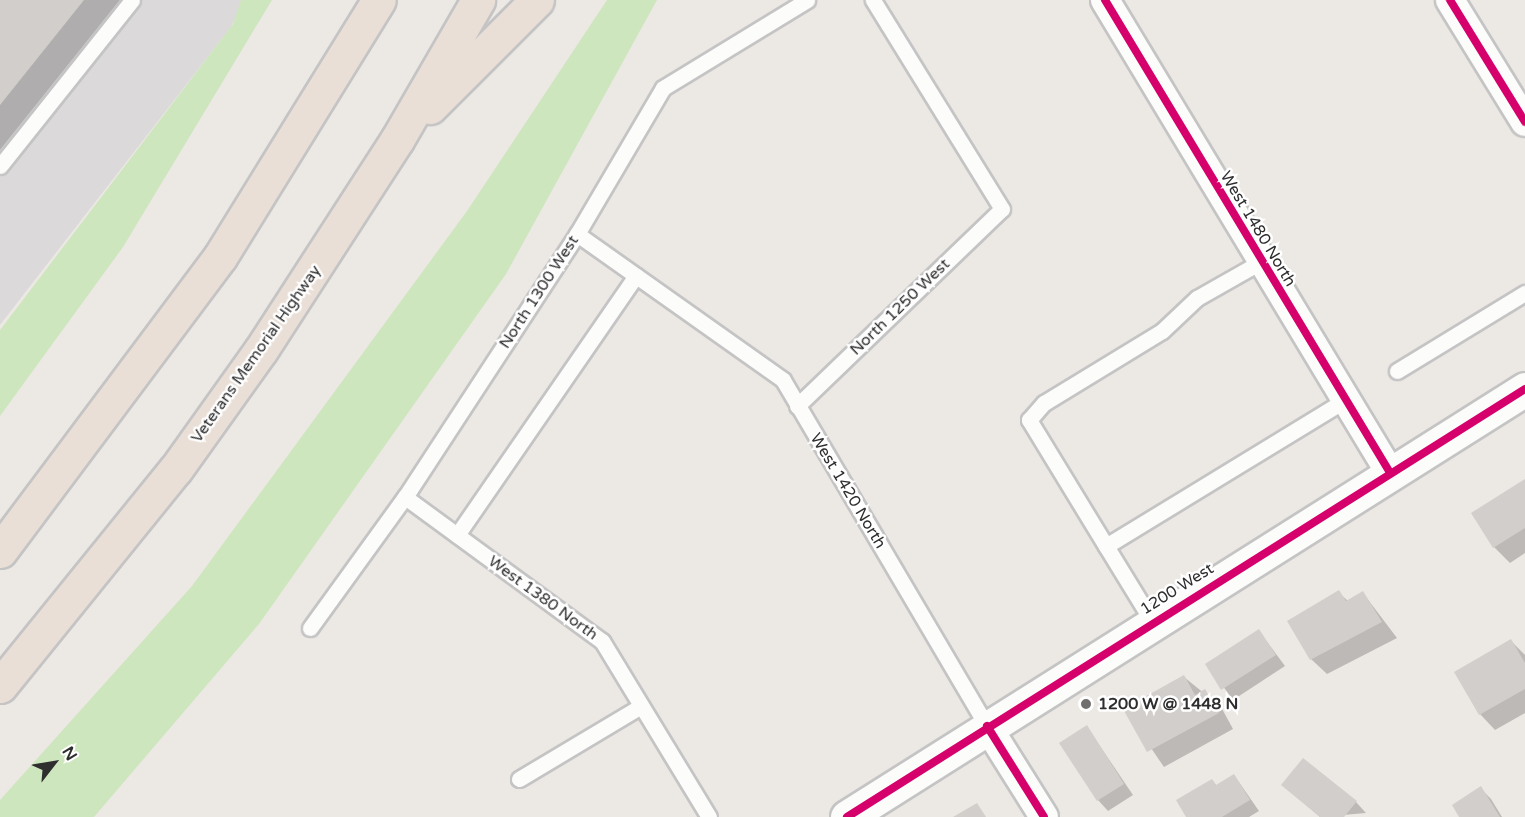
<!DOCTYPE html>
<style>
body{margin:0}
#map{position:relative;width:1525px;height:817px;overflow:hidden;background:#ece8e4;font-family:"Varela Round",sans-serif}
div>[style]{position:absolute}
.industrial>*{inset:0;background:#dcd9db}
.green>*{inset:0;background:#cee6be}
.shadow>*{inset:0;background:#0003}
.building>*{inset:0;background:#d1cecb}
.roads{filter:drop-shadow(2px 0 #c5c4c5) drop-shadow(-2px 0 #c5c4c5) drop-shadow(0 2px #c5c4c5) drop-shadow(0 -2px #c5c4c5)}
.lane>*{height:15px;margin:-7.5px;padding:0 7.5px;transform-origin:7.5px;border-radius:7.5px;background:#fcfcfb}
.street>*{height:28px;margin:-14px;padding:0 14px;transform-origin:14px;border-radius:14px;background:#fcfcfb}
.secondary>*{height:33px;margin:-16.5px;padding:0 16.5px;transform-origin:16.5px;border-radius:16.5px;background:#fcfcfb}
.highway>*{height:33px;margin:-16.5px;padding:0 16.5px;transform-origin:16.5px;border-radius:16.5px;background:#eadfd6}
.cycleway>*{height:8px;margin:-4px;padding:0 4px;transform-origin:4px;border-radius:4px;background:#d6006c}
.dots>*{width:16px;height:16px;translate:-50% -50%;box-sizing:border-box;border:3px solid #fff;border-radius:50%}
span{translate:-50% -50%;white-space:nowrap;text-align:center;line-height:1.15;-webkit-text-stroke:5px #fff;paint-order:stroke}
.street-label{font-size:16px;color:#2e2e2e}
.poi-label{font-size:16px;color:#2e2e2e;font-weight:700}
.left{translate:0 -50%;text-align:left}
.north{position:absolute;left:24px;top:733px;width:60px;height:60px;-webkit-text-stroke:4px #fff;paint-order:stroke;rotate:59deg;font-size:16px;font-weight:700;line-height:24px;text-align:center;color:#2e2e2e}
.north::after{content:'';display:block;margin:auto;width:21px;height:27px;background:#2e2e2e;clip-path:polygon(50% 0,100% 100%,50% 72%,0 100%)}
</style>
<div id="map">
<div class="industrial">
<i style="clip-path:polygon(0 0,244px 0,231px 27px,0 325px)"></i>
</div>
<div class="green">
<i style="clip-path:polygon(241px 0,272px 0,123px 247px,0 416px,0 330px,233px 24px)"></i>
<i style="clip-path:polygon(607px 0,657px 0,506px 274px,259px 624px,94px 817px,0 817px,0 800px,192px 586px,467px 211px)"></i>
</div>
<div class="shadow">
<i style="clip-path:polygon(0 0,120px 0,0 150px)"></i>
<i style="clip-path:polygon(1525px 480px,1525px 553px,1510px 563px,1494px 547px)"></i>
<i style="clip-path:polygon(1338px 592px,1348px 601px,1363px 593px,1397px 638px,1327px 674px,1311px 659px)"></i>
<i style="clip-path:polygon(1259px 631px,1285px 666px,1233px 700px,1207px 664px)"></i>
<i style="clip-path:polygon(1511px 641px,1525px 655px,1525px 713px,1495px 730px,1480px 714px)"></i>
<i style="clip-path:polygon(1184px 677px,1221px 707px,1233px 729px,1164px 767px,1125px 710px)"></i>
<i style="clip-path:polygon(1087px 727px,1133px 795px,1108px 811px,1098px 800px)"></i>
<i style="clip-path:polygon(1234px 775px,1259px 811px,1249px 817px,1187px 817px,1212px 780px,1217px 786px)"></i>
<i style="clip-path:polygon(1283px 785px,1356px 802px,1366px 813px,1320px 817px)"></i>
<i style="clip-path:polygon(1480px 788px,1491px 799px,1502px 817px,1461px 817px)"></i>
</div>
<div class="building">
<i style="clip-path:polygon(0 0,84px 0,0 105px)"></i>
<i style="clip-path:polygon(1525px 479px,1525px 528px,1493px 548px,1471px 513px)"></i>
<i style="clip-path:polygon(1339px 590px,1346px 601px,1363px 591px,1382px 622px,1310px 660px,1287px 621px)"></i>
<i style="clip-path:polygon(1259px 629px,1276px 655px,1221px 690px,1205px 664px)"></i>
<i style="clip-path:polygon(1511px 639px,1525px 663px,1525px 689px,1479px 715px,1454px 672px)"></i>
<i style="clip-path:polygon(1184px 675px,1195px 695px,1205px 689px,1219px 713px,1147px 752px,1123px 709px)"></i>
<i style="clip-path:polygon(1087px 725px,1124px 784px,1097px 801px,1059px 743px)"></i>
<i style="clip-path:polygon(1303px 758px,1357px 801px,1344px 817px,1320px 817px,1281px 785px)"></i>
<i style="clip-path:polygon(1234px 774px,1250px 800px,1222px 817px,1186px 817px,1176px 800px,1212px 779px,1216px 785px)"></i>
<i style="clip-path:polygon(1481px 786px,1500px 817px,1459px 817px,1452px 805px)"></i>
<i style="clip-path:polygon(977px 803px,986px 817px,953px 817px)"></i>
</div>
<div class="roads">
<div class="lane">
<i style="left:0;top:166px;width:212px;rotate:-51.5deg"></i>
<i style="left:577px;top:234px;width:252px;rotate:35.3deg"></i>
<i style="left:783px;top:380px;width:402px;rotate:59.5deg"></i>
<i style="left:1397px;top:371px;width:150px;rotate:-31.4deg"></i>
<i style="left:797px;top:406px;width:284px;rotate:-43.9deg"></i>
<i style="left:1002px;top:209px;width:246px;rotate:-121.7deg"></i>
<i style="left:405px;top:497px;width:244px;rotate:36.2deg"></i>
<i style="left:602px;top:641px;width:206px;rotate:58.7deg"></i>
<i style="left:457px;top:535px;width:315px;rotate:-55.4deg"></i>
<i style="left:1106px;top:546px;width:148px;rotate:-121.4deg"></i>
<i style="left:1029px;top:420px;width:23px;rotate:-49deg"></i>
<i style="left:1044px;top:403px;width:138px;rotate:-31.4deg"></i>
<i style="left:1162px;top:331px;width:48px;rotate:-43.3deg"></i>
<i style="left:1197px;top:298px;width:75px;rotate:-29.6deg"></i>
<i style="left:1152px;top:621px;width:88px;rotate:-121.5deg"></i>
<i style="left:1106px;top:546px;width:280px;rotate:-31.4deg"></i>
<i style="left:310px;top:628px;width:162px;rotate:-54.1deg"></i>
<i style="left:405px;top:497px;width:314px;rotate:-56.8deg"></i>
<i style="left:577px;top:234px;width:169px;rotate:-59.5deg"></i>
<i style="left:663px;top:88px;width:169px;rotate:-31.4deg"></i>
<i style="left:519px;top:779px;width:142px;rotate:-30.9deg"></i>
</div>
<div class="street">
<i style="left:1105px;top:0;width:550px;rotate:58.91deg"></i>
<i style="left:1450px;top:0;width:143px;rotate:58.4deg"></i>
<i style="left:987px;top:726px;width:107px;rotate:57.9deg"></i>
</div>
<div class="secondary">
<i style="left:847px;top:817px;width:802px;rotate:-32.26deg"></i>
</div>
<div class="highway">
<i style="left:430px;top:107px;width:151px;rotate:-45deg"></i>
<i style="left:0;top:551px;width:367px;rotate:-53.2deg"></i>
<i style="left:220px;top:257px;width:302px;rotate:-58.3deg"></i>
<i style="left:0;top:686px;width:279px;rotate:-51deg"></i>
<i style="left:176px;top:469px;width:146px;rotate:-54.5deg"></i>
<i style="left:261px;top:350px;width:250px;rotate:-57.1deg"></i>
<i style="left:397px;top:140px;width:162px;rotate:-59.9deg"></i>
</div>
</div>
<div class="cycleway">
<i style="left:1105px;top:0;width:550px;rotate:58.91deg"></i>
<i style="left:1450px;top:0;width:143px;rotate:58.4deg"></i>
<i style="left:987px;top:726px;width:107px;rotate:57.9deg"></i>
<i style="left:847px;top:817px;width:802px;rotate:-32.26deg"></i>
</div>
<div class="dots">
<i style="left:1086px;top:704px;background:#706f6e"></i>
</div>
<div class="street-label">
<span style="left:1258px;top:229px;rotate:59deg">West 1480 North</span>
<span style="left:539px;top:292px;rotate:-57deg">North 1300 West</span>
<span style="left:900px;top:307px;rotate:-44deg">North 1250 West</span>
<span style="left:256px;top:354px;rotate:-55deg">Veterans Memorial Highway</span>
<span style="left:848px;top:491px;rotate:59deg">West 1420 North</span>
<span style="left:1177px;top:589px;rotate:-32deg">1200 West</span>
<span style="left:543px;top:598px;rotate:36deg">West 1380 North</span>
</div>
<div class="poi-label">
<span class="left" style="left:1098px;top:704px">1200 W @ 1448 N</span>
</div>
<div class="north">N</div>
</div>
